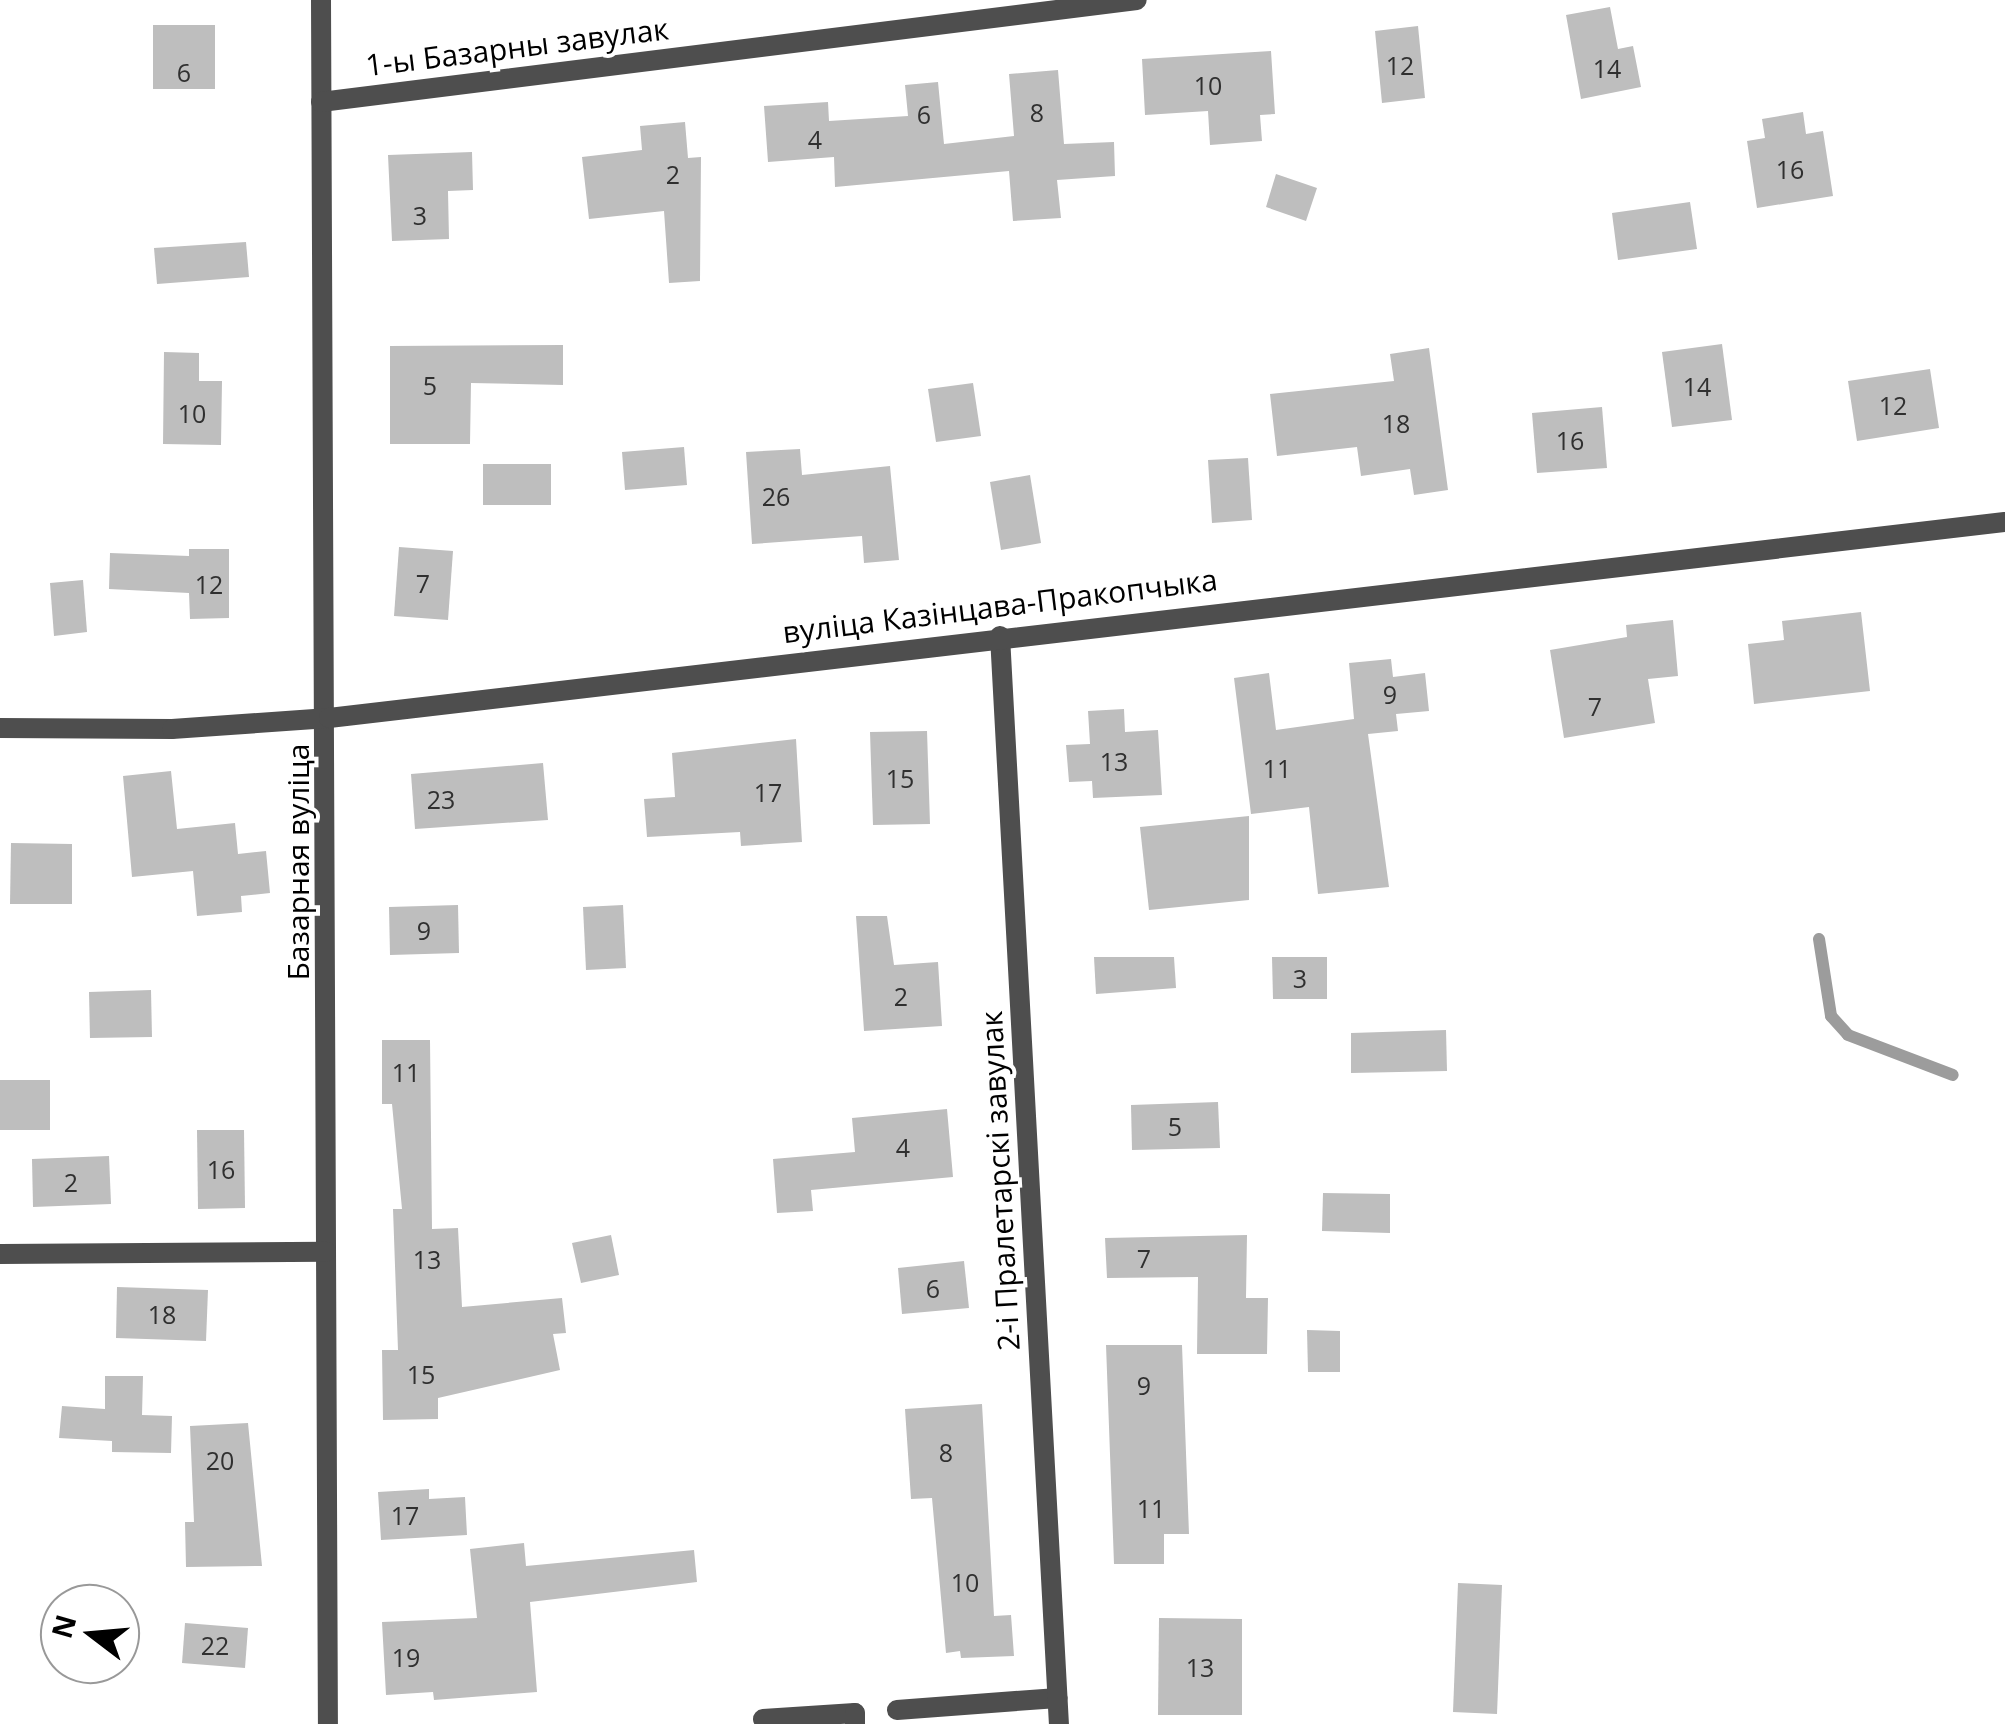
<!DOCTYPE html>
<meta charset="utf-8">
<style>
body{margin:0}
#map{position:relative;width:2005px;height:1724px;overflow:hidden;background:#fff;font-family:"Open Sans",sans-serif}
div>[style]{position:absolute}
.stream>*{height:12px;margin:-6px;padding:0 6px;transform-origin:6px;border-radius:6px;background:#9c9c9c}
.building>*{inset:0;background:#bebebe}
.service>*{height:20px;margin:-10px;padding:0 10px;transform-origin:10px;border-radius:10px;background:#4e4e4e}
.minor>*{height:20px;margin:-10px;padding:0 10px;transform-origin:10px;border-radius:10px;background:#4e4e4e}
.tertiary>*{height:20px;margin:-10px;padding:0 10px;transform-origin:10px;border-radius:10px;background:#4e4e4e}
span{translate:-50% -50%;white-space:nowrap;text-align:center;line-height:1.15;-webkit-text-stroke:8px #fff;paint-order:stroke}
.number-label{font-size:25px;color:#303030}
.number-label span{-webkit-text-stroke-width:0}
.street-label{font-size:30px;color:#000}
.north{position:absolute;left:40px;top:1584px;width:100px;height:100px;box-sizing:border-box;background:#fff;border:2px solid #999;border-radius:50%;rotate:286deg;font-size:28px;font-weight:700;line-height:40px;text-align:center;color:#000}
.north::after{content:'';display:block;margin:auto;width:35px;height:45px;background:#000;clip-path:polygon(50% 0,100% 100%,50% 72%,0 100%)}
</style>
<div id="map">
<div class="stream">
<i style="left:1819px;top:939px;width:78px;rotate:81.1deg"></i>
<i style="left:1831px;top:1016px;width:25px;rotate:48deg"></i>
<i style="left:1848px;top:1035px;width:112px;rotate:20.9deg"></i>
</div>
<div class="building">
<i style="clip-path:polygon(1610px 7px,1618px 49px,1633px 46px,1641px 87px,1581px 99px,1566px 15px)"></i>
<i style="clip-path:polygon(153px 25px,215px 25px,215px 89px,153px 89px)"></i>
<i style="clip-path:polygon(1418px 26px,1425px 98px,1382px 103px,1375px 31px)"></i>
<i style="clip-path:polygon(1271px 51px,1275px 114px,1260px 115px,1262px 141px,1210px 145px,1208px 111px,1145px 115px,1142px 59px)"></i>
<i style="clip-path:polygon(1058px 70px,1064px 144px,1114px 142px,1115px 176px,1057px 180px,1061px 218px,1013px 221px,1009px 171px,835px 187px,834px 157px,768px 162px,764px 106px,828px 102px,829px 121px,908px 116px,905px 85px,938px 82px,944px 144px,1014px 136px,1009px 74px)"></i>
<i style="clip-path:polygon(1803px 112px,1806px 134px,1823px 131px,1833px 196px,1757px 208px,1747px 141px,1765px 138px,1762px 119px)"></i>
<i style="clip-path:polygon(685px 122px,688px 158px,701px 157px,700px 281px,669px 283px,664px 211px,589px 219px,582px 157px,642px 150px,640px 126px)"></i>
<i style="clip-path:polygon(472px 152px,473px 190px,448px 191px,449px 239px,392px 241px,388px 155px)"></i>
<i style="clip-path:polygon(1276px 174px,1317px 188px,1306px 221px,1266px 207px)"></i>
<i style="clip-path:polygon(1690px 202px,1697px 249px,1618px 260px,1612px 213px)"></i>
<i style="clip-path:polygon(246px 242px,249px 277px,157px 284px,154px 248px)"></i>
<i style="clip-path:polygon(1722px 344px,1732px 420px,1672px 427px,1662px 352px)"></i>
<i style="clip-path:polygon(563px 345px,563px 385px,471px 383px,470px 444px,390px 444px,390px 346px)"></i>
<i style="clip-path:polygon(1429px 348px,1448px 490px,1414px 495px,1410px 469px,1361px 476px,1357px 447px,1277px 456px,1270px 394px,1394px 381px,1390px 354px)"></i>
<i style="clip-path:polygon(164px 352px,199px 353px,199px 381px,222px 381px,221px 445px,163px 444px)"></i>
<i style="clip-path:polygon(1930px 369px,1939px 428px,1857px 441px,1848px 381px)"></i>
<i style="clip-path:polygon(973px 383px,981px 436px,936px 442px,928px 389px)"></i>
<i style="clip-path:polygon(1602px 407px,1607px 468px,1537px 473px,1532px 413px)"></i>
<i style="clip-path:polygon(684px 447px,687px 485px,625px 490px,622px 452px)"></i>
<i style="clip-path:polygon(800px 449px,802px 475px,890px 466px,899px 560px,864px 563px,862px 536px,752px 544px,746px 452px)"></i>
<i style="clip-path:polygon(1248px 458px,1252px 520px,1212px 523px,1208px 460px)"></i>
<i style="clip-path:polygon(483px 464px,551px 464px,551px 505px,483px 505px)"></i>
<i style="clip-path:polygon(1030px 475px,1041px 543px,1001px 550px,990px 482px)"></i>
<i style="clip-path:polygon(399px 547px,453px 551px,448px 620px,394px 616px)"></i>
<i style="clip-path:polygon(189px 549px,229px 549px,229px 618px,190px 619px,189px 593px,109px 589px,110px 553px,189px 556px)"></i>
<i style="clip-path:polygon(83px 580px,87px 632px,54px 636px,50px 583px)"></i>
<i style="clip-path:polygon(1861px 612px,1870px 691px,1754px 704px,1748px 644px,1784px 640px,1782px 621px)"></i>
<i style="clip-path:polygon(1673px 620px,1678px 676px,1648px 679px,1655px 723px,1564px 738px,1550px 650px,1627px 637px,1626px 625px)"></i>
<i style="clip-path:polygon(1391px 659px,1393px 677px,1425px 673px,1429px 711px,1396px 714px,1398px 731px,1368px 734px,1389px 887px,1318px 894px,1309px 807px,1251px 814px,1234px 678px,1269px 673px,1276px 730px,1354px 719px,1349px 663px)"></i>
<i style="clip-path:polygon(1124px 709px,1125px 732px,1158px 730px,1162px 795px,1093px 798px,1092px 781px,1069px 782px,1066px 745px,1090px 744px,1088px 711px)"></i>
<i style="clip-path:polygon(927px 731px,930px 824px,873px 825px,870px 732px)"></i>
<i style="clip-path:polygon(796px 739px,802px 842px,741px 846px,740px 832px,647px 837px,644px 799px,675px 797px,672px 753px)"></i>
<i style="clip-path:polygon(543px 763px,548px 820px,415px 829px,411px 774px)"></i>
<i style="clip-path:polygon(171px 771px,177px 829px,235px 823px,238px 854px,266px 851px,270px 893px,241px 896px,242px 912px,197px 916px,193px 871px,132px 877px,123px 776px)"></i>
<i style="clip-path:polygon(1249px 816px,1249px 900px,1149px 910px,1140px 827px)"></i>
<i style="clip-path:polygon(11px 843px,72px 844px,72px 904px,10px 904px)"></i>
<i style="clip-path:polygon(458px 905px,459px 953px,390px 955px,389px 907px)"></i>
<i style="clip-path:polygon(623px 905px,626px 968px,586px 970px,583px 907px)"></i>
<i style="clip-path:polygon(856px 916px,887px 916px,894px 965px,938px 962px,942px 1026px,864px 1031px)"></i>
<i style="clip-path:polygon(1094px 957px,1174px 957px,1176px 988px,1096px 994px)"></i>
<i style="clip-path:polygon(1272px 957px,1327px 957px,1327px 999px,1273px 999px)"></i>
<i style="clip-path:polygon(151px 990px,152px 1037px,90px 1038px,89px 992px)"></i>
<i style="clip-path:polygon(1446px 1030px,1447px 1071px,1351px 1073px,1351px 1033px)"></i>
<i style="clip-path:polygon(382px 1040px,430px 1040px,432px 1229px,458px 1228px,462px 1307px,562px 1298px,566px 1333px,553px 1334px,560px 1370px,438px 1398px,438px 1419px,383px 1420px,382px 1350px,398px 1350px,393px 1209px,402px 1209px,392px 1104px,382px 1104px)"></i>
<i style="clip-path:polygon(0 1080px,50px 1080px,50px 1130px,0 1130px)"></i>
<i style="clip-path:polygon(1218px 1102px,1220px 1148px,1132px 1150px,1131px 1105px)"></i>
<i style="clip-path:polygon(947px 1109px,953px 1177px,811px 1190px,813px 1211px,777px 1213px,773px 1159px,855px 1152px,852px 1118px)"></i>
<i style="clip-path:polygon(197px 1130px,244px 1130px,245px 1208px,198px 1209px)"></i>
<i style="clip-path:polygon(109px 1156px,111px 1204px,33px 1207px,32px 1159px)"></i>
<i style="clip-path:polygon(1323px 1193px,1390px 1194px,1390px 1233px,1322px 1231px)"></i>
<i style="clip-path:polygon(611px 1235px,619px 1275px,581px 1283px,572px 1243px)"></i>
<i style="clip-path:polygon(1247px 1235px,1246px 1298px,1268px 1298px,1267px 1354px,1197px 1354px,1198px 1277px,1107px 1278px,1105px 1238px)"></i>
<i style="clip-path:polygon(964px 1261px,969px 1308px,902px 1314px,898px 1268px)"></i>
<i style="clip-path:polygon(117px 1287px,208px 1290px,206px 1341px,116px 1338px)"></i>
<i style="clip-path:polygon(1307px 1330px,1340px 1331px,1340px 1372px,1308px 1372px)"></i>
<i style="clip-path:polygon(1106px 1345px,1182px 1345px,1189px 1534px,1164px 1534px,1164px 1564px,1114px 1564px)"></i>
<i style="clip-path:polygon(105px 1376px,143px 1376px,142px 1415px,172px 1416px,171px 1453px,112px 1452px,112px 1441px,59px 1438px,62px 1406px,105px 1409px)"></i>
<i style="clip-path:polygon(982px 1404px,994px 1616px,1011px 1615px,1014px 1656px,961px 1658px,960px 1651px,946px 1653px,932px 1498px,911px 1499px,905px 1409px)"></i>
<i style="clip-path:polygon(248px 1423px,262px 1566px,186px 1567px,185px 1522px,194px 1522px,190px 1426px)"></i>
<i style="clip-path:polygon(429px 1489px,429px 1499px,465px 1497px,467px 1535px,381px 1540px,378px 1492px)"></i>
<i style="clip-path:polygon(524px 1543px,526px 1566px,694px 1550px,697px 1582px,530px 1602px,537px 1692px,434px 1700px,433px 1692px,386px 1695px,382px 1622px,477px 1618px,470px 1549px)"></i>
<i style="clip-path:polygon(1458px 1583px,1502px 1585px,1497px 1714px,1453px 1712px)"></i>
<i style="clip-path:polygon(1159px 1618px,1242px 1619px,1242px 1715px,1158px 1715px)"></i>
<i style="clip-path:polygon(185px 1623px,248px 1628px,245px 1668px,182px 1663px)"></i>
</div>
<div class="service">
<i style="left:897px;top:1710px;width:161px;rotate:-4.3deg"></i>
<i style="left:763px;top:1719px;width:92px;rotate:-3.7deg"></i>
<i style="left:855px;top:1713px;width:11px;rotate:90deg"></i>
</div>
<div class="minor">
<i style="left:321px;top:0;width:1724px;rotate:89.77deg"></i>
<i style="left:321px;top:102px;width:822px;rotate:-7.13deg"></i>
<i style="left:1000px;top:636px;width:1090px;rotate:86.9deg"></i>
<i style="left:0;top:1254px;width:326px;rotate:-0.4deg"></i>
</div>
<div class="tertiary">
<i style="left:0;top:728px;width:172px;rotate:0.3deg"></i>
<i style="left:172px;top:729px;width:157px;rotate:-4deg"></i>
<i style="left:329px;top:718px;width:1687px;rotate:-6.67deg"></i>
</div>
<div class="number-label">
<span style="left:1400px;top:65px">12</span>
<span style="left:1607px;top:68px">14</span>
<span style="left:184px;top:72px">6</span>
<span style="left:1208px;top:85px">10</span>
<span style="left:1037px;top:112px">8</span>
<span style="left:924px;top:114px">6</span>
<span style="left:815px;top:139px">4</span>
<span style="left:1790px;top:169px">16</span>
<span style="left:673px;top:174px">2</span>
<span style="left:420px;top:215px">3</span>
<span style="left:430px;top:385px">5</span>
<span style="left:1697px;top:386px">14</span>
<span style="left:1893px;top:405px">12</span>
<span style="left:192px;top:413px">10</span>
<span style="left:1396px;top:423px">18</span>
<span style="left:1570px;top:440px">16</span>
<span style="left:776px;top:496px">26</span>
<span style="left:423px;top:583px">7</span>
<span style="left:209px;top:584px">12</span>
<span style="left:1390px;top:694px">9</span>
<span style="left:1595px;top:706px">7</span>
<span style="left:1114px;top:761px">13</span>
<span style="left:1277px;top:768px">11</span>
<span style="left:900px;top:778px">15</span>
<span style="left:768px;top:792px">17</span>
<span style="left:441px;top:799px">23</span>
<span style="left:424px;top:930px">9</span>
<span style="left:1300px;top:978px">3</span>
<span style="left:901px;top:996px">2</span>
<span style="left:406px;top:1072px">11</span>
<span style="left:1175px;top:1126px">5</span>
<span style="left:903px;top:1147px">4</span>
<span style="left:221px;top:1169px">16</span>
<span style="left:71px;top:1182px">2</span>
<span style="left:1144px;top:1258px">7</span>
<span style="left:427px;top:1259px">13</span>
<span style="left:933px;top:1288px">6</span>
<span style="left:162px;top:1314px">18</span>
<span style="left:421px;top:1374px">15</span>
<span style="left:1144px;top:1385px">9</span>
<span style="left:946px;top:1452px">8</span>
<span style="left:220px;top:1460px">20</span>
<span style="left:1151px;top:1508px">11</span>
<span style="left:405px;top:1515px">17</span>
<span style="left:965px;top:1582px">10</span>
<span style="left:215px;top:1645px">22</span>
<span style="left:406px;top:1657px">19</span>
<span style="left:1200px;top:1667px">13</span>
</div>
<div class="street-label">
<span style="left:517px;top:47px;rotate:-7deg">1-ы Базарны завулак</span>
<span style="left:1000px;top:606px;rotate:-7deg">вуліца Казінцава-Пракопчыка</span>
<span style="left:298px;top:862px;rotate:-90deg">Базарная вуліца</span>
<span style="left:1000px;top:1181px;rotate:-93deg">2-і Пралетарскі завулак</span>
</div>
<div class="north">N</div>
</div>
